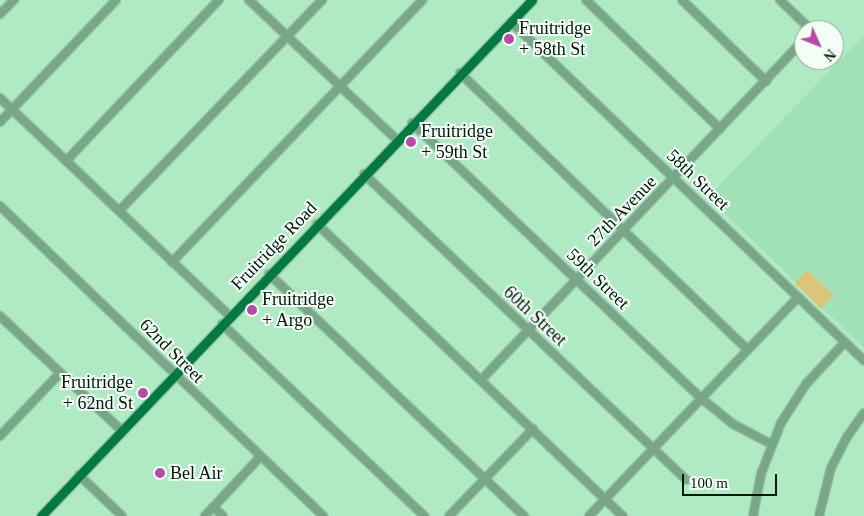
<!DOCTYPE html>
<style>
body{margin:0}
#map{position:relative;width:864px;height:516px;overflow:hidden;background:#b0eac3;font-family:"Times New Roman",serif}
div>[style]{position:absolute}
.built>*{inset:0;background:#a0e2b6}
.green>*{inset:0;background:#dac578}
.roads{filter:drop-shadow(1px 0 #91c4a2) drop-shadow(-1px 0 #91c4a2) drop-shadow(0 1px #91c4a2) drop-shadow(0 -1px #91c4a2)}
.minor>*{height:8px;margin:-4px;padding:0 4px;transform-origin:4px;border-radius:4px;background:#79a688}
.major>*{height:9px;margin:-4.5px;padding:0 4.5px;transform-origin:4.5px;border-radius:4.5px;background:#027943}
.dots>*{width:14px;height:14px;translate:-50% -50%;box-sizing:border-box;border:2px solid #f3fef6;border-radius:50%}
span{translate:-50% -50%;white-space:nowrap;text-align:center;line-height:1.15;-webkit-text-stroke:4px #f3fef6;paint-order:stroke}
.poi-label{font-size:18px;color:#03190b}
.left{translate:0 -50%;text-align:left}
.right{translate:-100% -50%;text-align:right}
.street-label{font-size:18px;color:#03190b}
.north{position:absolute;left:794px;top:20px;width:50px;height:50px;box-sizing:border-box;background:#f3fef6;border:1px solid #93a298;border-radius:50%;rotate:134deg;font-size:14px;font-weight:700;line-height:20px;text-align:center;color:#03190b}
.north::after{content:'';display:block;margin:auto;width:18px;height:22px;background:#ba4aa7;clip-path:polygon(50% 0,100% 100%,50% 72%,0 100%)}
.scale{position:absolute;left:682px;top:474px;width:95px;height:22px;box-sizing:border-box;border:2px solid #03190b;border-top:0;padding-left:6px;font-size:15px;line-height:18px;white-space:nowrap;color:#03190b;-webkit-text-stroke:4px #f3fef6;paint-order:stroke}
</style>
<div id="map">
<div class="built">
<i style="clip-path:polygon(864px 35px,864px 348px,708px 197px)"></i>
</div>
<div class="green">
<i style="clip-path:polygon(807px 270px,834px 295px,821px 309px,795px 283px)"></i>
</div>
<div class="roads">
<div class="minor">
<i style="left:249px;top:0;width:204px;rotate:43.4deg"></i>
<i style="left:586px;top:0;width:186px;rotate:43.9deg"></i>
<i style="left:682px;top:0;width:117px;rotate:44deg"></i>
<i style="left:780px;top:0;width:43px;rotate:44.1deg"></i>
<i style="left:0;top:14px;width:20px;rotate:-45deg"></i>
<i style="left:511px;top:22px;width:489px;rotate:43.8deg"></i>
<i style="left:460px;top:73px;width:398px;rotate:43.9deg"></i>
<i style="left:0;top:98px;width:317px;rotate:43.5deg"></i>
<i style="left:0;top:122px;width:168px;rotate:-46.4deg"></i>
<i style="left:412px;top:123px;width:399px;rotate:43.6deg"></i>
<i style="left:701px;top:398px;width:41px;rotate:39.1deg"></i>
<i style="left:733px;top:424px;width:43px;rotate:27.8deg"></i>
<i style="left:66px;top:161px;width:222px;rotate:-46.5deg"></i>
<i style="left:364px;top:174px;width:444px;rotate:43.5deg"></i>
<i style="left:0;top:206px;width:448px;rotate:43.8deg"></i>
<i style="left:119px;top:211px;width:293px;rotate:-46.1deg"></i>
<i style="left:317px;top:224px;width:423px;rotate:43.7deg"></i>
<i style="left:172px;top:262px;width:362px;rotate:-46.3deg"></i>
<i style="left:269px;top:274px;width:352px;rotate:43.5deg"></i>
<i style="left:0;top:316px;width:166px;rotate:43.3deg"></i>
<i style="left:222px;top:324px;width:279px;rotate:43.5deg"></i>
<i style="left:481px;top:380px;width:469px;rotate:-46.5deg"></i>
<i style="left:0;top:436px;width:87px;rotate:-46.4deg"></i>
<i style="left:79px;top:475px;width:59px;rotate:43.6deg"></i>
<i style="left:213px;top:507px;width:13px;rotate:42deg"></i>
<i style="left:205px;top:516px;width:81px;rotate:-47deg"></i>
<i style="left:449px;top:516px;width:121px;rotate:-46deg"></i>
<i style="left:589px;top:516px;width:303px;rotate:-46.3deg"></i>
<i style="left:753px;top:516px;width:43px;rotate:-79.2deg"></i>
<i style="left:761px;top:474px;width:55px;rotate:-68.6deg"></i>
<i style="left:781px;top:423px;width:46px;rotate:-57.3deg"></i>
<i style="left:806px;top:384px;width:57px;rotate:-47.1deg"></i>
<i style="left:819px;top:516px;width:49px;rotate:-76deg"></i>
<i style="left:831px;top:468px;width:35px;rotate:-63deg"></i>
<i style="left:847px;top:437px;width:29px;rotate:-55deg"></i>
</div>
<div class="major">
<i style="left:41px;top:516px;width:712px;rotate:-46.42deg"></i>
</div>
</div>
<div class="dots">
<i style="left:509px;top:39px;background:#ba4aa7"></i>
<i style="left:411px;top:142px;background:#ba4aa7"></i>
<i style="left:252px;top:310px;background:#ba4aa7"></i>
<i style="left:143px;top:393px;background:#ba4aa7"></i>
<i style="left:160px;top:473px;background:#ba4aa7"></i>
</div>
<div class="poi-label">
<span class="left" style="left:519px;top:39px">Fruitridge<br>+ 58th St</span>
<span class="left" style="left:421px;top:142px">Fruitridge<br>+ 59th St</span>
<span class="left" style="left:262px;top:310px">Fruitridge<br>+ Argo</span>
<span class="right" style="left:133px;top:393px">Fruitridge<br>+ 62nd St</span>
<span class="left" style="left:170px;top:473px">Bel Air</span>
</div>
<div class="street-label">
<span style="left:698px;top:180px;rotate:44deg">58th Street</span>
<span style="left:622px;top:211px;rotate:-46deg">27th Avenue</span>
<span style="left:274px;top:246px;rotate:-46deg">Fruitridge Road</span>
<span style="left:598px;top:279px;rotate:44deg">59th Street</span>
<span style="left:535px;top:316px;rotate:43deg">60th Street</span>
<span style="left:172px;top:351px;rotate:45deg">62nd Street</span>
</div>
<div class="north">N</div>
<div class="scale">100 m</div>
</div>
